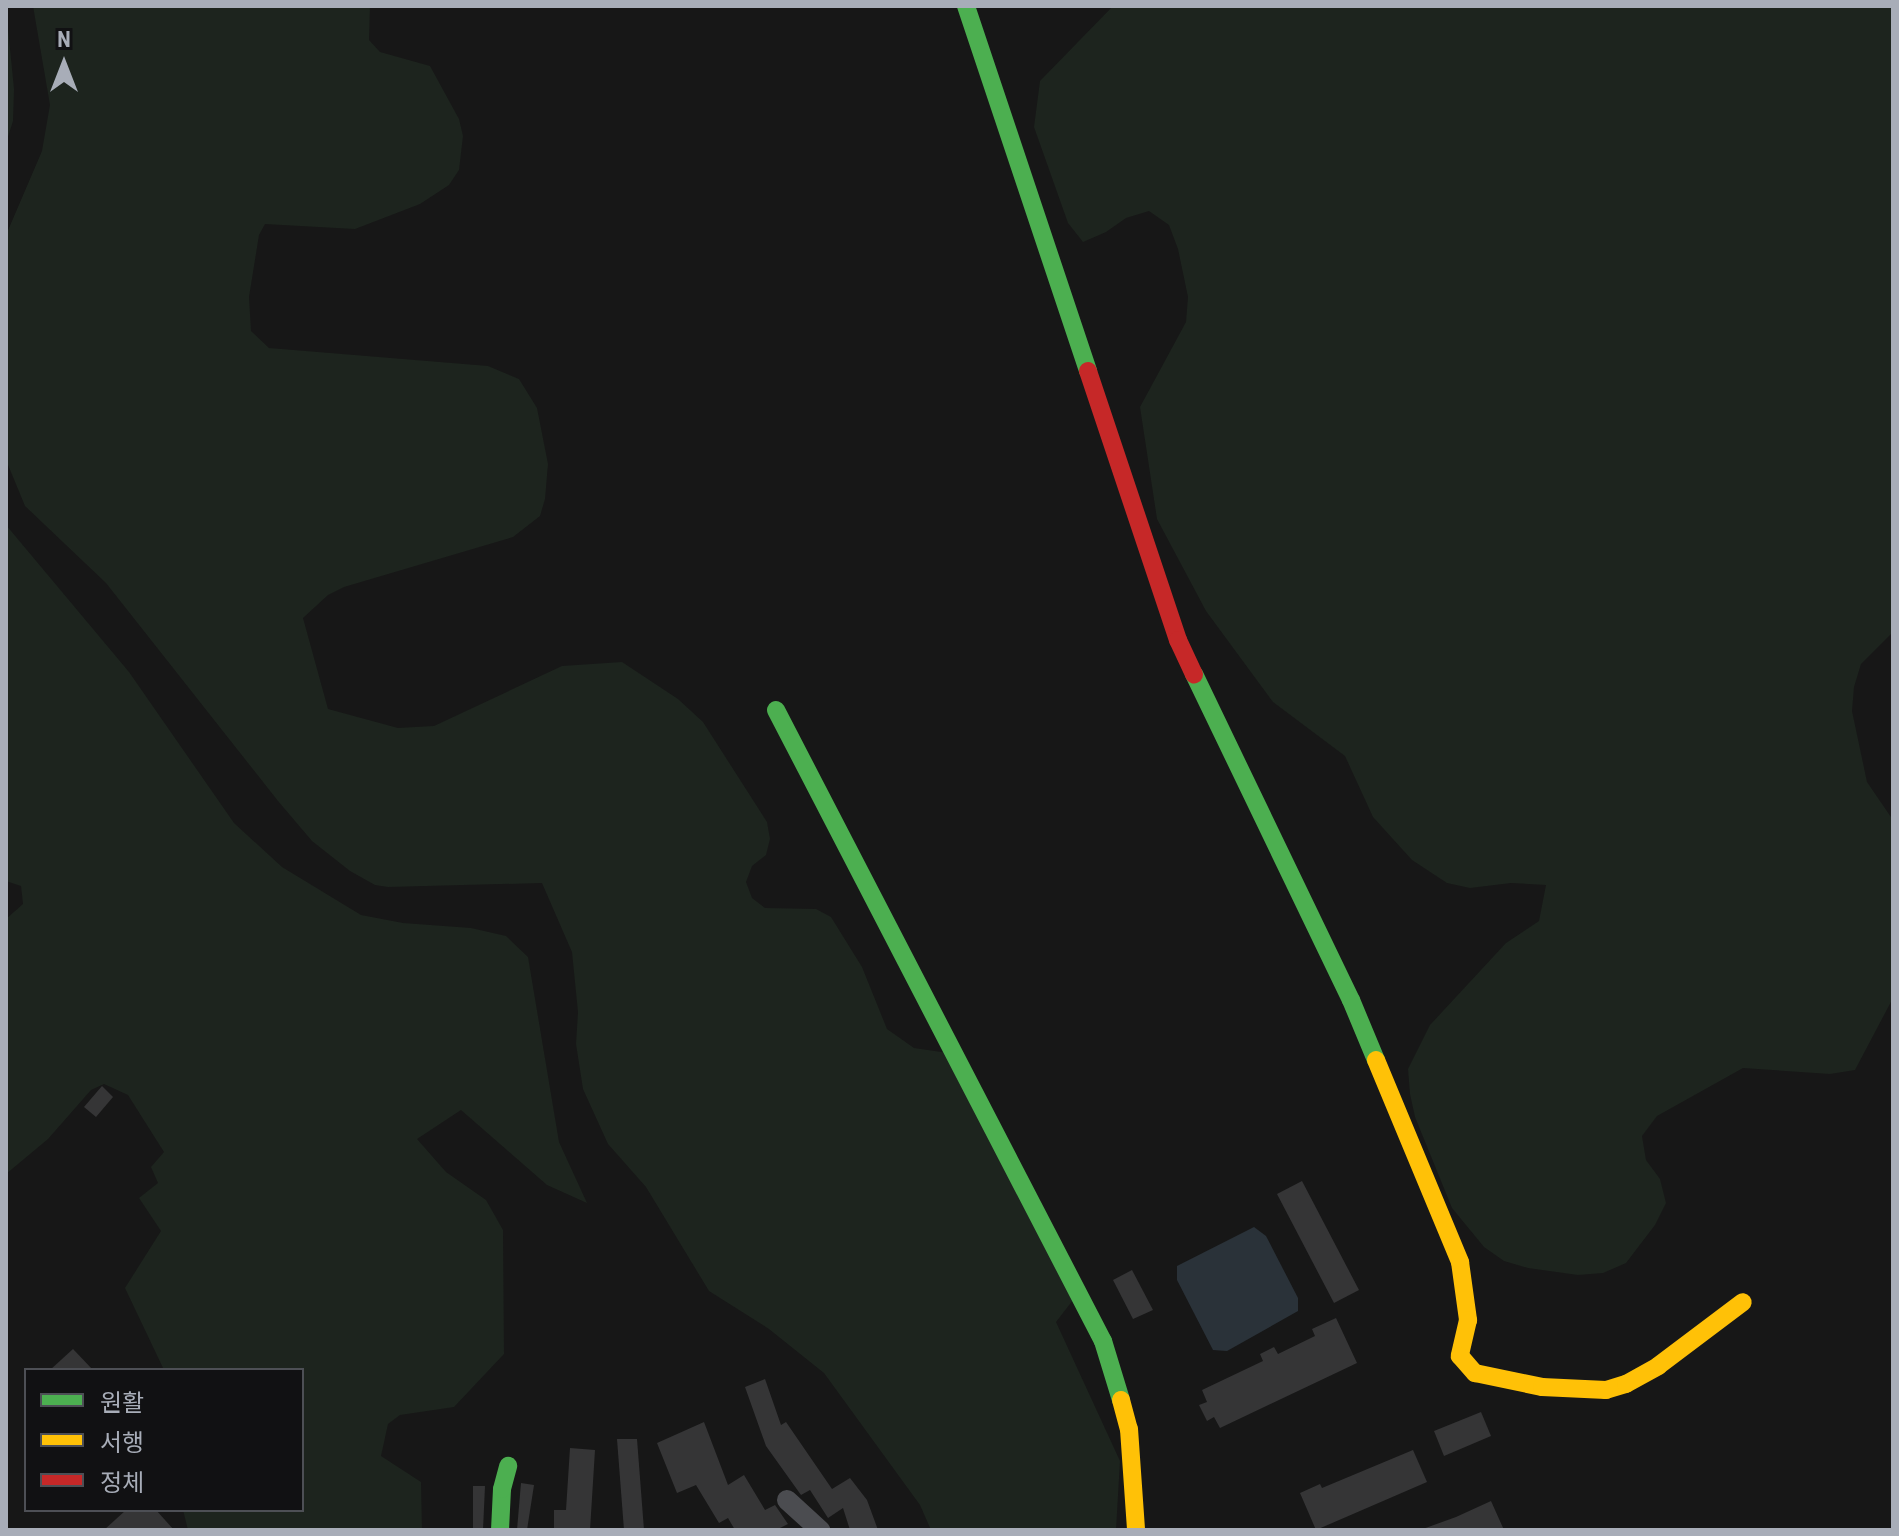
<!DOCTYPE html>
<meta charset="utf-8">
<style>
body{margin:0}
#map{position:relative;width:1899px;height:1536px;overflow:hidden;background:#171717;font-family:"Roboto Condensed","Noto Sans KR",sans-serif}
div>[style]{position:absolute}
.green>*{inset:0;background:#1d241e}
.water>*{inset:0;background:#2a3239}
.building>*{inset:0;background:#353536}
.street>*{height:20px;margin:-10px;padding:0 10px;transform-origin:10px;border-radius:10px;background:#4b4c50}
.fast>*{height:18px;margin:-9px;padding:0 9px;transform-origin:9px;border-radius:9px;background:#4caf50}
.slow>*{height:18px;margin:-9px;padding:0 9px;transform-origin:9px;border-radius:9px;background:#ffc107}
.jam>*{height:18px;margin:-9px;padding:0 9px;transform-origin:9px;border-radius:9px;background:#c62828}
span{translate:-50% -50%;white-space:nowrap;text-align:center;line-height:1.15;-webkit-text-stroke:8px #111113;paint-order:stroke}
.frame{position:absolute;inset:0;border:8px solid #a8adb8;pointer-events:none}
.legend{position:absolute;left:24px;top:1368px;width:280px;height:144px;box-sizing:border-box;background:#111113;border:2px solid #4d4f55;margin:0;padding:10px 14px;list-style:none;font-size:24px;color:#a8adb8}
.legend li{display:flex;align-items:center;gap:16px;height:40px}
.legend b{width:40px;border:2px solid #4d4f55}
.north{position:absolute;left:24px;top:24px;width:80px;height:80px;-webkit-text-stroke:6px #111113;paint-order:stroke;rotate:0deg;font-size:22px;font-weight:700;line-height:32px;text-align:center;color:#a8adb8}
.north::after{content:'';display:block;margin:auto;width:28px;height:36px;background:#a8adb8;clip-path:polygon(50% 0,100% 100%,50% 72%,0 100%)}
</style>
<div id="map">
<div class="green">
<i style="clip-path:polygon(33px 6px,370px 6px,369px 40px,380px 52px,430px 66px,459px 119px,463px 136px,459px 170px,449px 185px,420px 204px,355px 229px,265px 224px,259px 235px,249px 297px,251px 331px,269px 348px,488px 366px,519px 379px,537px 408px,548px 464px,545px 499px,540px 516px,513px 537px,344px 587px,328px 595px,303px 618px,328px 709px,398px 728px,434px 726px,562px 666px,622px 662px,678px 699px,703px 722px,767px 822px,770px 839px,766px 855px,752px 866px,746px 882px,752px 898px,765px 908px,816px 909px,831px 917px,862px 967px,887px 1029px,914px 1048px,948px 1053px,1073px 1300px,1056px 1322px,1120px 1461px,1116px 1530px,931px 1530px,920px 1505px,824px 1373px,769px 1329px,709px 1291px,646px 1187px,608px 1144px,583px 1089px,576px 1044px,578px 1012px,572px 952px,542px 883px,388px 887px,375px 885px,350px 871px,312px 841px,278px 801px,106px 583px,25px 506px,6px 460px,6px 235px,42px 151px,50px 105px)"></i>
<i style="clip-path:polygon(1113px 6px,1893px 6px,1893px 632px,1861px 664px,1854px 687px,1852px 711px,1867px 782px,1893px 820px,1893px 998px,1855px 1070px,1830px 1074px,1743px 1068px,1657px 1116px,1642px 1136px,1646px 1160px,1660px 1179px,1666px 1203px,1655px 1225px,1626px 1263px,1603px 1273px,1578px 1275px,1528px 1268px,1504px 1261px,1484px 1247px,1452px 1208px,1415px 1117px,1410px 1094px,1408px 1069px,1430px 1025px,1506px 943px,1539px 921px,1546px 885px,1511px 883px,1470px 888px,1447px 883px,1412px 860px,1373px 817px,1345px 756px,1273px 702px,1206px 611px,1157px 519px,1140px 407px,1186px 322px,1188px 297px,1178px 249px,1169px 225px,1149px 211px,1126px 218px,1106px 232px,1083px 242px,1068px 223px,1034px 127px,1040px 81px)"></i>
<i style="clip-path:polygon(6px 8px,14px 89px,13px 121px,6px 143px)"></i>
<i style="clip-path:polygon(6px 525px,129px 672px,234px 823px,282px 867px,361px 915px,403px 923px,471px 928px,506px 936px,528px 957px,559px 1142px,587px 1203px,547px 1185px,461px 1110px,417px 1139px,446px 1172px,486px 1200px,503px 1230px,504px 1354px,454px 1407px,400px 1415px,388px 1424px,381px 1456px,421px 1482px,422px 1530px,188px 1530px,183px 1510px,302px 1510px,302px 1370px,164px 1370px,125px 1288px,161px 1231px,139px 1198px,158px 1183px,151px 1167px,164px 1152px,128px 1095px,104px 1084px,91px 1090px,48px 1139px,6px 1174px,6px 919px,23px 904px,21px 886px,6px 881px)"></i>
</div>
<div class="water">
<i style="clip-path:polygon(1254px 1227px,1266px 1236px,1298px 1298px,1298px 1311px,1227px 1351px,1213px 1350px,1177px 1280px,1177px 1266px)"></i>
</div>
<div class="building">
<i style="clip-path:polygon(102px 1086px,113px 1097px,96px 1117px,84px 1107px)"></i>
<i style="clip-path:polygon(1302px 1181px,1359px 1290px,1334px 1303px,1277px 1194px)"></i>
<i style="clip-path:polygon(1132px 1270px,1153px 1310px,1133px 1319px,1113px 1280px)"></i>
<i style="clip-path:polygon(1336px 1318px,1357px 1363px,1220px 1428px,1214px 1417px,1207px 1421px,1199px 1405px,1207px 1402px,1202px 1390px,1263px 1361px,1260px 1354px,1274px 1347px,1278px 1354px,1315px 1336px,1312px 1329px)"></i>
<i style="clip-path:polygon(73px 1349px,93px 1370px,50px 1370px)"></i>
<i style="clip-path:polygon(765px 1379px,781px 1425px,786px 1422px,832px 1489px,850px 1478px,867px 1500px,878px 1530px,850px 1530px,843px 1508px,828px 1518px,810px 1490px,801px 1495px,766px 1446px,745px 1387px)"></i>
<i style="clip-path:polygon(1481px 1412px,1491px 1436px,1444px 1456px,1434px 1431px)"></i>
<i style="clip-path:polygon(704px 1422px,728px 1485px,744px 1475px,765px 1510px,775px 1505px,788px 1524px,776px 1530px,735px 1530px,728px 1518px,719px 1523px,696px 1485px,677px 1493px,657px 1443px)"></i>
<i style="clip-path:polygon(617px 1439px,637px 1439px,644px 1530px,624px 1530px)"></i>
<i style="clip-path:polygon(570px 1448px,595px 1450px,590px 1530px,554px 1530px,554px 1510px,566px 1510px)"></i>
<i style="clip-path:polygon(1413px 1450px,1427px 1482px,1316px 1530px,1300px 1493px,1320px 1484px,1322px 1488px)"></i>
<i style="clip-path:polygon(521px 1483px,534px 1485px,527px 1530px,517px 1530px)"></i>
<i style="clip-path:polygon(473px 1486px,485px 1486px,483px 1530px,473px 1530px)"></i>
<i style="clip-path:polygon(1491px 1501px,1504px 1530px,1420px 1530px,1456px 1517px)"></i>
<i style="clip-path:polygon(126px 1510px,156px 1510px,174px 1530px,104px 1530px)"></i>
</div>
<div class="street">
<i style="left:787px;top:1500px;width:45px;rotate:42.3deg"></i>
</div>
<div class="fast">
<i style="left:966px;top:6px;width:385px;rotate:71.5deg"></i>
<i style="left:1194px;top:674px;width:362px;rotate:64.3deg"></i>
<i style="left:1351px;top:1000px;width:65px;rotate:67.4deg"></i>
<i style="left:776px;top:710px;width:711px;rotate:62.61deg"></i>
<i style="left:1103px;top:1341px;width:62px;rotate:73deg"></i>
<i style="left:500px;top:1530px;width:41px;rotate:-87.2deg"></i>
<i style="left:502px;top:1489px;width:24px;rotate:-75deg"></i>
</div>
<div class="slow">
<i style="left:1376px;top:1060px;width:219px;rotate:67.4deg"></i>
<i style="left:1460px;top:1262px;width:59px;rotate:82.1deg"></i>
<i style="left:1468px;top:1320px;width:37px;rotate:103deg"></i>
<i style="left:1460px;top:1356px;width:23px;rotate:49deg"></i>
<i style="left:1475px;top:1373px;width:68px;rotate:11.8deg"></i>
<i style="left:1542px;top:1387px;width:64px;rotate:2.7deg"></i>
<i style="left:1606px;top:1390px;width:21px;rotate:-17deg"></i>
<i style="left:1626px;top:1384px;width:37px;rotate:-29deg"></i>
<i style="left:1658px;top:1366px;width:106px;rotate:-37deg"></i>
<i style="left:1121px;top:1400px;width:30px;rotate:75deg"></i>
<i style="left:1129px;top:1429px;width:101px;rotate:86deg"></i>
</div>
<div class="jam">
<i style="left:1088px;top:371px;width:284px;rotate:71.5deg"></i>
<i style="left:1178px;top:640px;width:38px;rotate:65deg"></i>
</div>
<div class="frame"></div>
<ul class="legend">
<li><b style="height:10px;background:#4caf50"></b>원활</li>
<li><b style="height:10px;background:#ffc107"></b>서행</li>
<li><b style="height:10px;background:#c62828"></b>정체</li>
</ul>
<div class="north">N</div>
</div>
